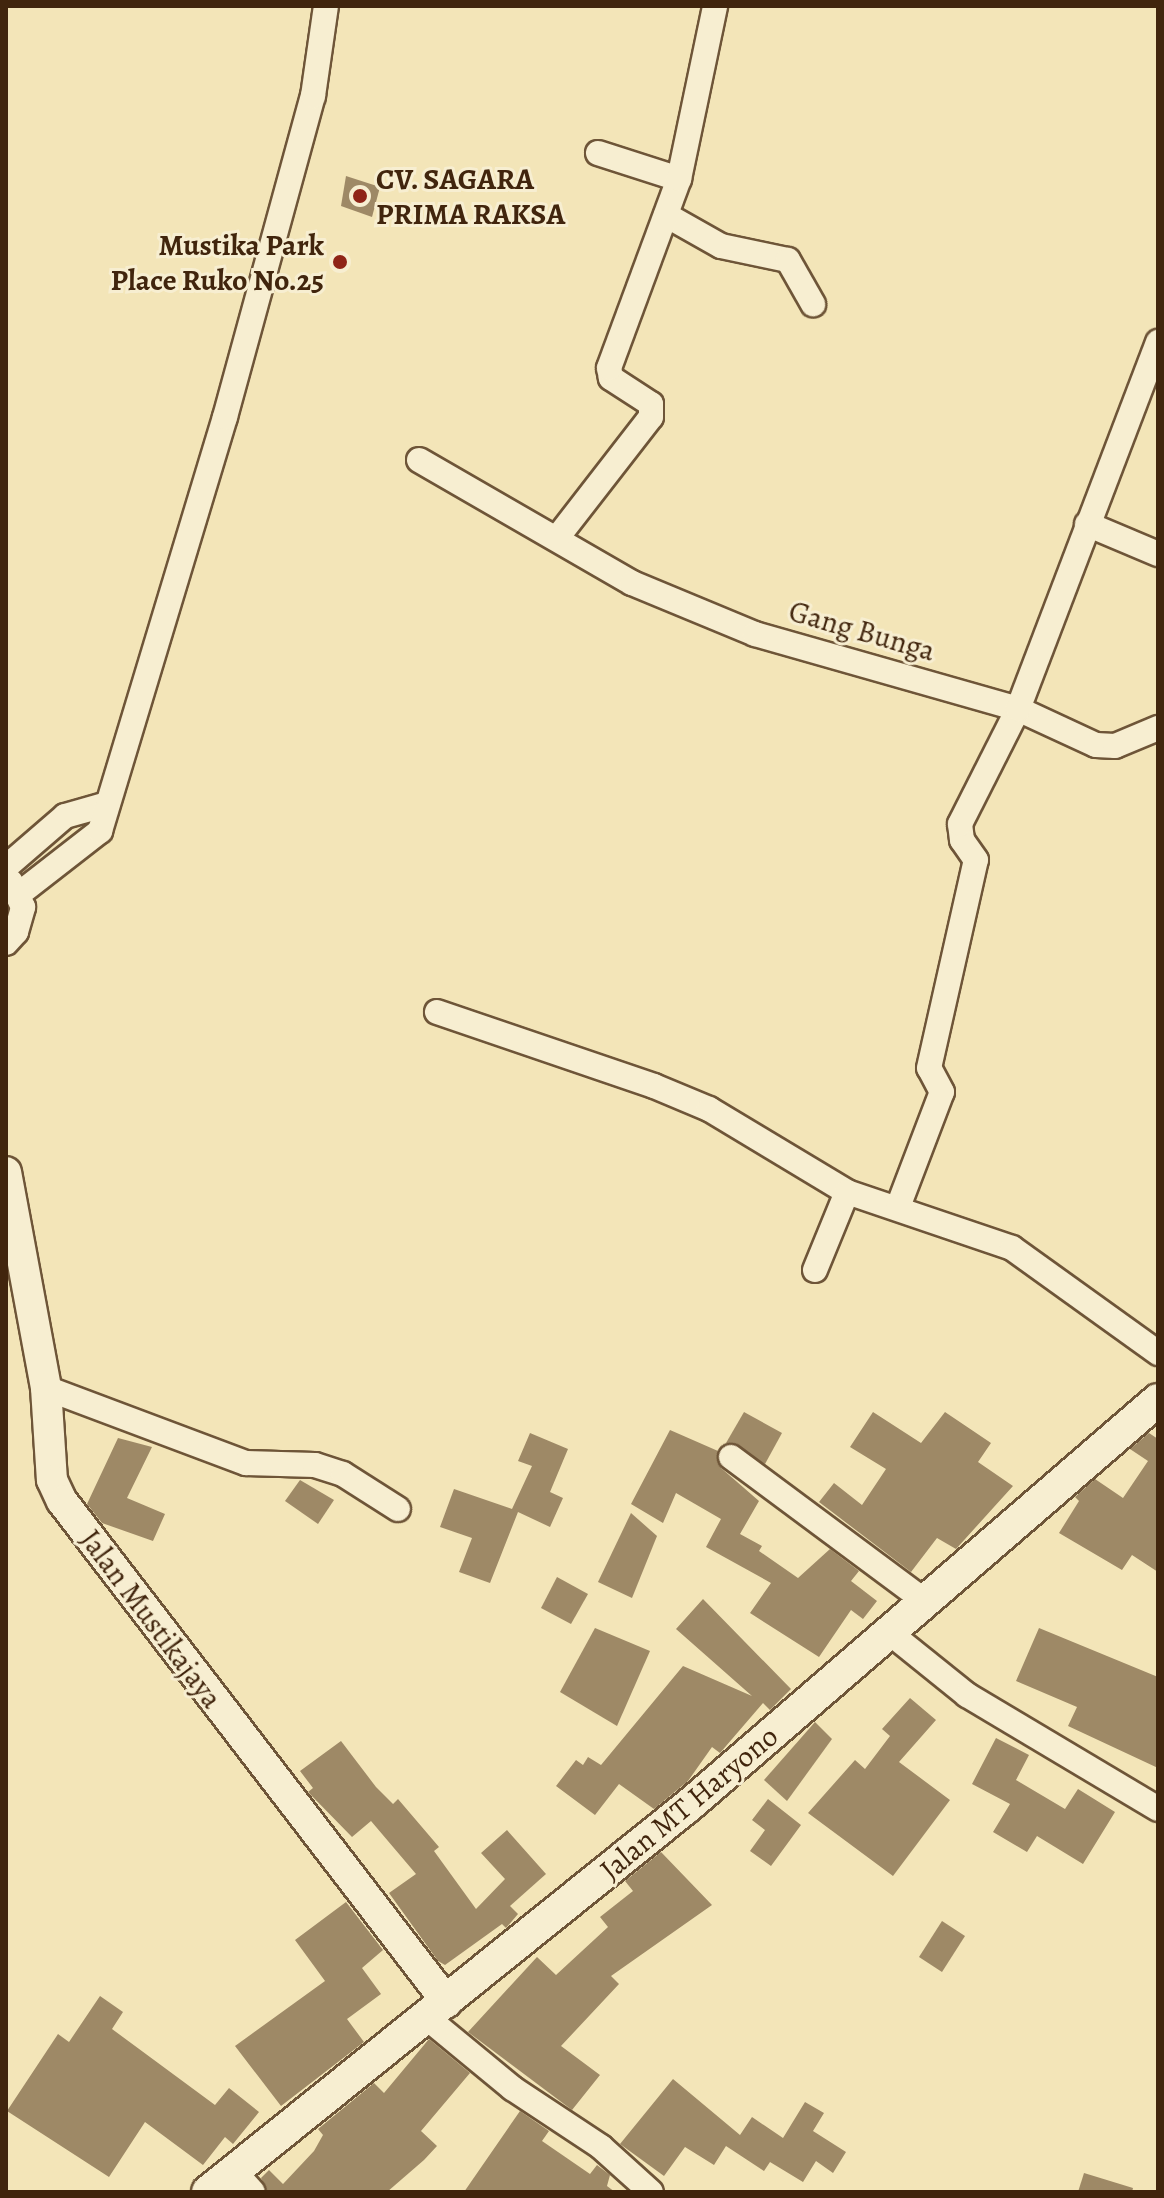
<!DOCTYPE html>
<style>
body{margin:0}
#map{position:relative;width:1164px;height:2198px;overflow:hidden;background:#f3e5b8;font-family:Alegreya,serif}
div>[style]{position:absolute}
.building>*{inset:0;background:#9e8966}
.roads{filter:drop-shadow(2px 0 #6e5538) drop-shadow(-2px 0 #6e5538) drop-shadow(0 2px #6e5538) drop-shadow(0 -2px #6e5538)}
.minor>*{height:24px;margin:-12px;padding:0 12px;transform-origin:12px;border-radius:12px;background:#f7eed1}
.tertiary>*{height:30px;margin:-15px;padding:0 15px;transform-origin:15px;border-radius:15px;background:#f7eed1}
.secondary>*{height:32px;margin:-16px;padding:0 16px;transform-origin:16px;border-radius:16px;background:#f7eed1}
.dots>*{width:22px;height:22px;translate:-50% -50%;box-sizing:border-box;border:4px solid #f7eed1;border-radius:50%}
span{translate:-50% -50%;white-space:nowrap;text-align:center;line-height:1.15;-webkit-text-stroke:6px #f7eed1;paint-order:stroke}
.poi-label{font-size:30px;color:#41250d;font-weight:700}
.left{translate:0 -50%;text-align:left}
.right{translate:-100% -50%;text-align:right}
.street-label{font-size:30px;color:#41250d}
.frame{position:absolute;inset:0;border:8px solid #41250d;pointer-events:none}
</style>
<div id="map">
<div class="building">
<i style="clip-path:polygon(346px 176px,380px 187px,372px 217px,341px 206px)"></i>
<i style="clip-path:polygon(744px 1412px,782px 1433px,765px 1464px,726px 1443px)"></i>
<i style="clip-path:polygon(873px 1412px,921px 1443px,945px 1412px,991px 1443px,978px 1462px,1013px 1486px,956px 1549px,937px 1538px,911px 1572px,819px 1502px,834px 1483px,862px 1505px,886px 1469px,850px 1447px)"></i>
<i style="clip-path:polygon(670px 1430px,718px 1451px,721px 1468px,759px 1501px,740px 1534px,762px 1546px,759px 1551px,798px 1578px,830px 1549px,859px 1571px,851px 1581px,877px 1601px,863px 1619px,851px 1610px,819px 1657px,750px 1613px,771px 1583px,706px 1547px,721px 1519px,676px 1493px,663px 1523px,631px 1504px)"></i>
<i style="clip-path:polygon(530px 1433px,568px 1449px,550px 1492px,563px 1498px,550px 1527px,518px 1512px,490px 1583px,459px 1572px,472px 1538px,440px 1527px,454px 1489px,512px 1509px,532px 1466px,518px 1461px)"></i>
<i style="clip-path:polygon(1149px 1433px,1158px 1439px,1158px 1572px,1132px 1555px,1122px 1570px,1059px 1533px,1079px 1501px,1075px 1497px,1095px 1479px,1123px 1498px,1148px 1461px,1130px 1449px)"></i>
<i style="clip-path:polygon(118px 1438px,152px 1447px,127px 1498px,165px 1514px,153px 1541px,102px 1523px,87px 1504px)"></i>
<i style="clip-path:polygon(300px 1480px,334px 1500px,318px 1524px,285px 1501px)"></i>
<i style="clip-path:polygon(631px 1513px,657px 1536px,632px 1598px,598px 1582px)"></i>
<i style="clip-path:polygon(557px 1577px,588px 1594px,571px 1624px,541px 1608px)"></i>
<i style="clip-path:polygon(703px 1599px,791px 1689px,770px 1710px,763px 1703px,720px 1753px,712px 1747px,688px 1781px,654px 1809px,619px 1784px,595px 1815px,556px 1786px,576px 1760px,583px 1765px,588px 1757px,601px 1765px,683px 1666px,752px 1696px,676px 1629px)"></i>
<i style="clip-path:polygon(595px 1628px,650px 1651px,617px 1726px,560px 1692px)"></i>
<i style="clip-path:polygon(1039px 1628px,1158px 1677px,1158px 1768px,1068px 1726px,1077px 1707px,1016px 1681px)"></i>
<i style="clip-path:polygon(910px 1698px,936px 1720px,899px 1762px,950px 1800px,893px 1876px,808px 1813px,855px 1760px,865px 1769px,890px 1736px,882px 1729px)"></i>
<i style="clip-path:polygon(815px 1722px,832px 1739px,787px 1801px,764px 1780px)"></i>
<i style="clip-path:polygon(996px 1738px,1029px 1755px,1016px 1780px,1065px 1809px,1078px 1789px,1115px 1812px,1083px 1864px,1037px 1836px,1027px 1852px,993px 1832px,1010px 1804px,972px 1784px)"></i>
<i style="clip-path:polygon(341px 1741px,376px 1787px,393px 1804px,398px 1799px,439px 1847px,434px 1851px,476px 1909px,505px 1879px,481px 1853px,507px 1830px,546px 1874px,510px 1906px,518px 1914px,506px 1928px,502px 1924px,445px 1965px,438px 1961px,389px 1893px,416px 1874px,371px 1821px,352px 1837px,308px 1792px,313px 1788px,300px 1771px)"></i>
<i style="clip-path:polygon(768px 1799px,801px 1825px,771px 1866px,750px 1851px,765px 1830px,752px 1820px)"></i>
<i style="clip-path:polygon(661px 1852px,712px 1905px,611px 1976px,619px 1984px,561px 2046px,600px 2075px,572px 2110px,468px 2032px,537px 1957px,556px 1975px,608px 1927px,600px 1917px,633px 1891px,625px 1881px)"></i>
<i style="clip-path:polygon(346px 1902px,383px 1950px,362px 1968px,381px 1994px,347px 2019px,364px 2042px,281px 2106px,235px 2046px,325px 1981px,295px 1940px)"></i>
<i style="clip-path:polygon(942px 1921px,965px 1936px,942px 1972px,919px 1957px)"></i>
<i style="clip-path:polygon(100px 1996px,123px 2012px,112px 2029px,215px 2105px,229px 2088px,259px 2112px,233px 2144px,225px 2137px,203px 2165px,145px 2122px,109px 2177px,7px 2111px,58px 2034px,69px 2042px)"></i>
<i style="clip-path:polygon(429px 2039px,470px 2073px,421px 2131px,437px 2146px,424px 2160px,387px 2192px,268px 2192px,261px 2178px,269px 2170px,283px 2184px,314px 2151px,323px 2135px,318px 2129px,374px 2083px,384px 2093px)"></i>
<i style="clip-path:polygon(673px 2079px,740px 2135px,752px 2117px,783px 2138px,805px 2102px,824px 2113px,813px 2131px,846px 2152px,833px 2173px,816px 2161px,803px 2182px,770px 2162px,764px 2171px,726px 2146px,714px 2165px,685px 2147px,664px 2176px,620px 2144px)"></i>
<i style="clip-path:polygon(520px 2111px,549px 2131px,542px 2141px,590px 2174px,597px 2165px,610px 2175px,607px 2186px,615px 2192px,464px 2192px)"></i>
<i style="clip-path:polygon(1084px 2173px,1133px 2188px,1132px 2192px,1078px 2192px)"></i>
</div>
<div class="roads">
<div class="minor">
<i style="left:598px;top:153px;width:85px;rotate:17.8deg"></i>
<i style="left:666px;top:215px;width:63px;rotate:29.4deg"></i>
<i style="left:721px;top:246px;width:68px;rotate:11.8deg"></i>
<i style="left:788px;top:260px;width:51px;rotate:60.4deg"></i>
<i style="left:419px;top:460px;width:246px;rotate:30deg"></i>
<i style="left:632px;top:583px;width:133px;rotate:22.5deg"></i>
<i style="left:755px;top:634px;width:273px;rotate:15.9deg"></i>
<i style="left:1018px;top:709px;width:86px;rotate:24.8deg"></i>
<i style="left:1096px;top:745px;width:19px;rotate:3deg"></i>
<i style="left:1115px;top:746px;width:47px;rotate:-22.7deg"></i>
<i style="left:1087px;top:524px;width:77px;rotate:22.9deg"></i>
<i style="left:557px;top:538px;width:153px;rotate:-52.2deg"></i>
<i style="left:651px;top:417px;width:13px;rotate:-90deg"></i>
<i style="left:651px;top:404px;width:48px;rotate:-147deg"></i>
<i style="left:611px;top:378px;width:10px;rotate:-101deg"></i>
<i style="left:609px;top:368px;width:202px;rotate:-69.7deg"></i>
<i style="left:679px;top:179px;width:177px;rotate:-78.2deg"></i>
<i style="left:6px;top:867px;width:78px;rotate:-40.8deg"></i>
<i style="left:65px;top:816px;width:41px;rotate:-15.8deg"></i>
<i style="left:19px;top:894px;width:103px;rotate:-37.9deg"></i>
<i style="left:100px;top:831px;width:432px;rotate:-73.2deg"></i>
<i style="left:225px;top:417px;width:333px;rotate:-74.7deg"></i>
<i style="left:313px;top:96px;width:91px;rotate:-81.8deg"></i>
<i style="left:6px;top:943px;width:15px;rotate:-48deg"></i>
<i style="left:16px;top:932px;width:26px;rotate:-74deg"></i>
<i style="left:23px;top:907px;width:28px;rotate:-116deg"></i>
<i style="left:437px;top:1012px;width:229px;rotate:18.8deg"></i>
<i style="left:654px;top:1086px;width:60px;rotate:22.7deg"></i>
<i style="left:709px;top:1109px;width:161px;rotate:31deg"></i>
<i style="left:847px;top:1192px;width:174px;rotate:18.7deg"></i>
<i style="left:1012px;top:1248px;width:180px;rotate:35.7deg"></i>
<i style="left:898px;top:1207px;width:123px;rotate:-69.1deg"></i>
<i style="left:942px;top:1092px;width:27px;rotate:-118deg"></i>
<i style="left:929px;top:1068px;width:213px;rotate:-77.3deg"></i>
<i style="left:976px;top:860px;width:24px;rotate:-125deg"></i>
<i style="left:962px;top:840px;width:16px;rotate:-97deg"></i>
<i style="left:960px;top:824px;width:129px;rotate:-63.2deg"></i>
<i style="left:1018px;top:709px;width:393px;rotate:-69.1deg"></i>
<i style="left:815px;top:1270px;width:84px;rotate:-67.7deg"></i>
<i style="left:46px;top:1388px;width:214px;rotate:20.6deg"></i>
<i style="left:246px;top:1463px;width:69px;rotate:1.7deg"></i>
<i style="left:315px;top:1465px;width:29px;rotate:18deg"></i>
<i style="left:343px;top:1474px;width:65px;rotate:32.5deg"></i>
<i style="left:731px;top:1457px;width:243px;rotate:36.6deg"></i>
<i style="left:890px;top:1633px;width:99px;rotate:38.8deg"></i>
<i style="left:967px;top:1695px;width:222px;rotate:30.8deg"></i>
<i style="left:426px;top:2017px;width:112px;rotate:39.5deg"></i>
<i style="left:512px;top:2088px;width:107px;rotate:33.5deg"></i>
<i style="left:601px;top:2147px;width:67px;rotate:42deg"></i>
<i style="left:234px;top:2171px;width:28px;rotate:48deg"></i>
</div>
<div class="tertiary">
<i style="left:6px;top:1172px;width:220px;rotate:79.5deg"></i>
<i style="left:46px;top:1388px;width:92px;rotate:86.3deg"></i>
<i style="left:52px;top:1480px;width:23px;rotate:65deg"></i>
<i style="left:62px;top:1501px;width:632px;rotate:52.46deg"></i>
</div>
<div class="secondary">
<i style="left:208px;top:2192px;width:616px;rotate:-38.81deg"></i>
<i style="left:688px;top:1806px;width:621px;rotate:-40.82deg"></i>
</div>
</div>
<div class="dots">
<i style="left:360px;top:196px;background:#8f2418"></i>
<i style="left:340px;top:262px;background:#8f2418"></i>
</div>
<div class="poi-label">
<span class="left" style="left:376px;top:196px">CV. SAGARA<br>PRIMA RAKSA</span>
<span class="right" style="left:324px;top:262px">Mustika Park<br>Place Ruko No.25</span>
</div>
<div class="street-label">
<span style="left:862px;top:631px;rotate:16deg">Gang Bunga</span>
<span style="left:151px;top:1619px;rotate:53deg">Jalan Mustikajaya</span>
<span style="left:689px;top:1803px;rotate:-40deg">Jalan MT Haryono</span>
</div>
<div class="frame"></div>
</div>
